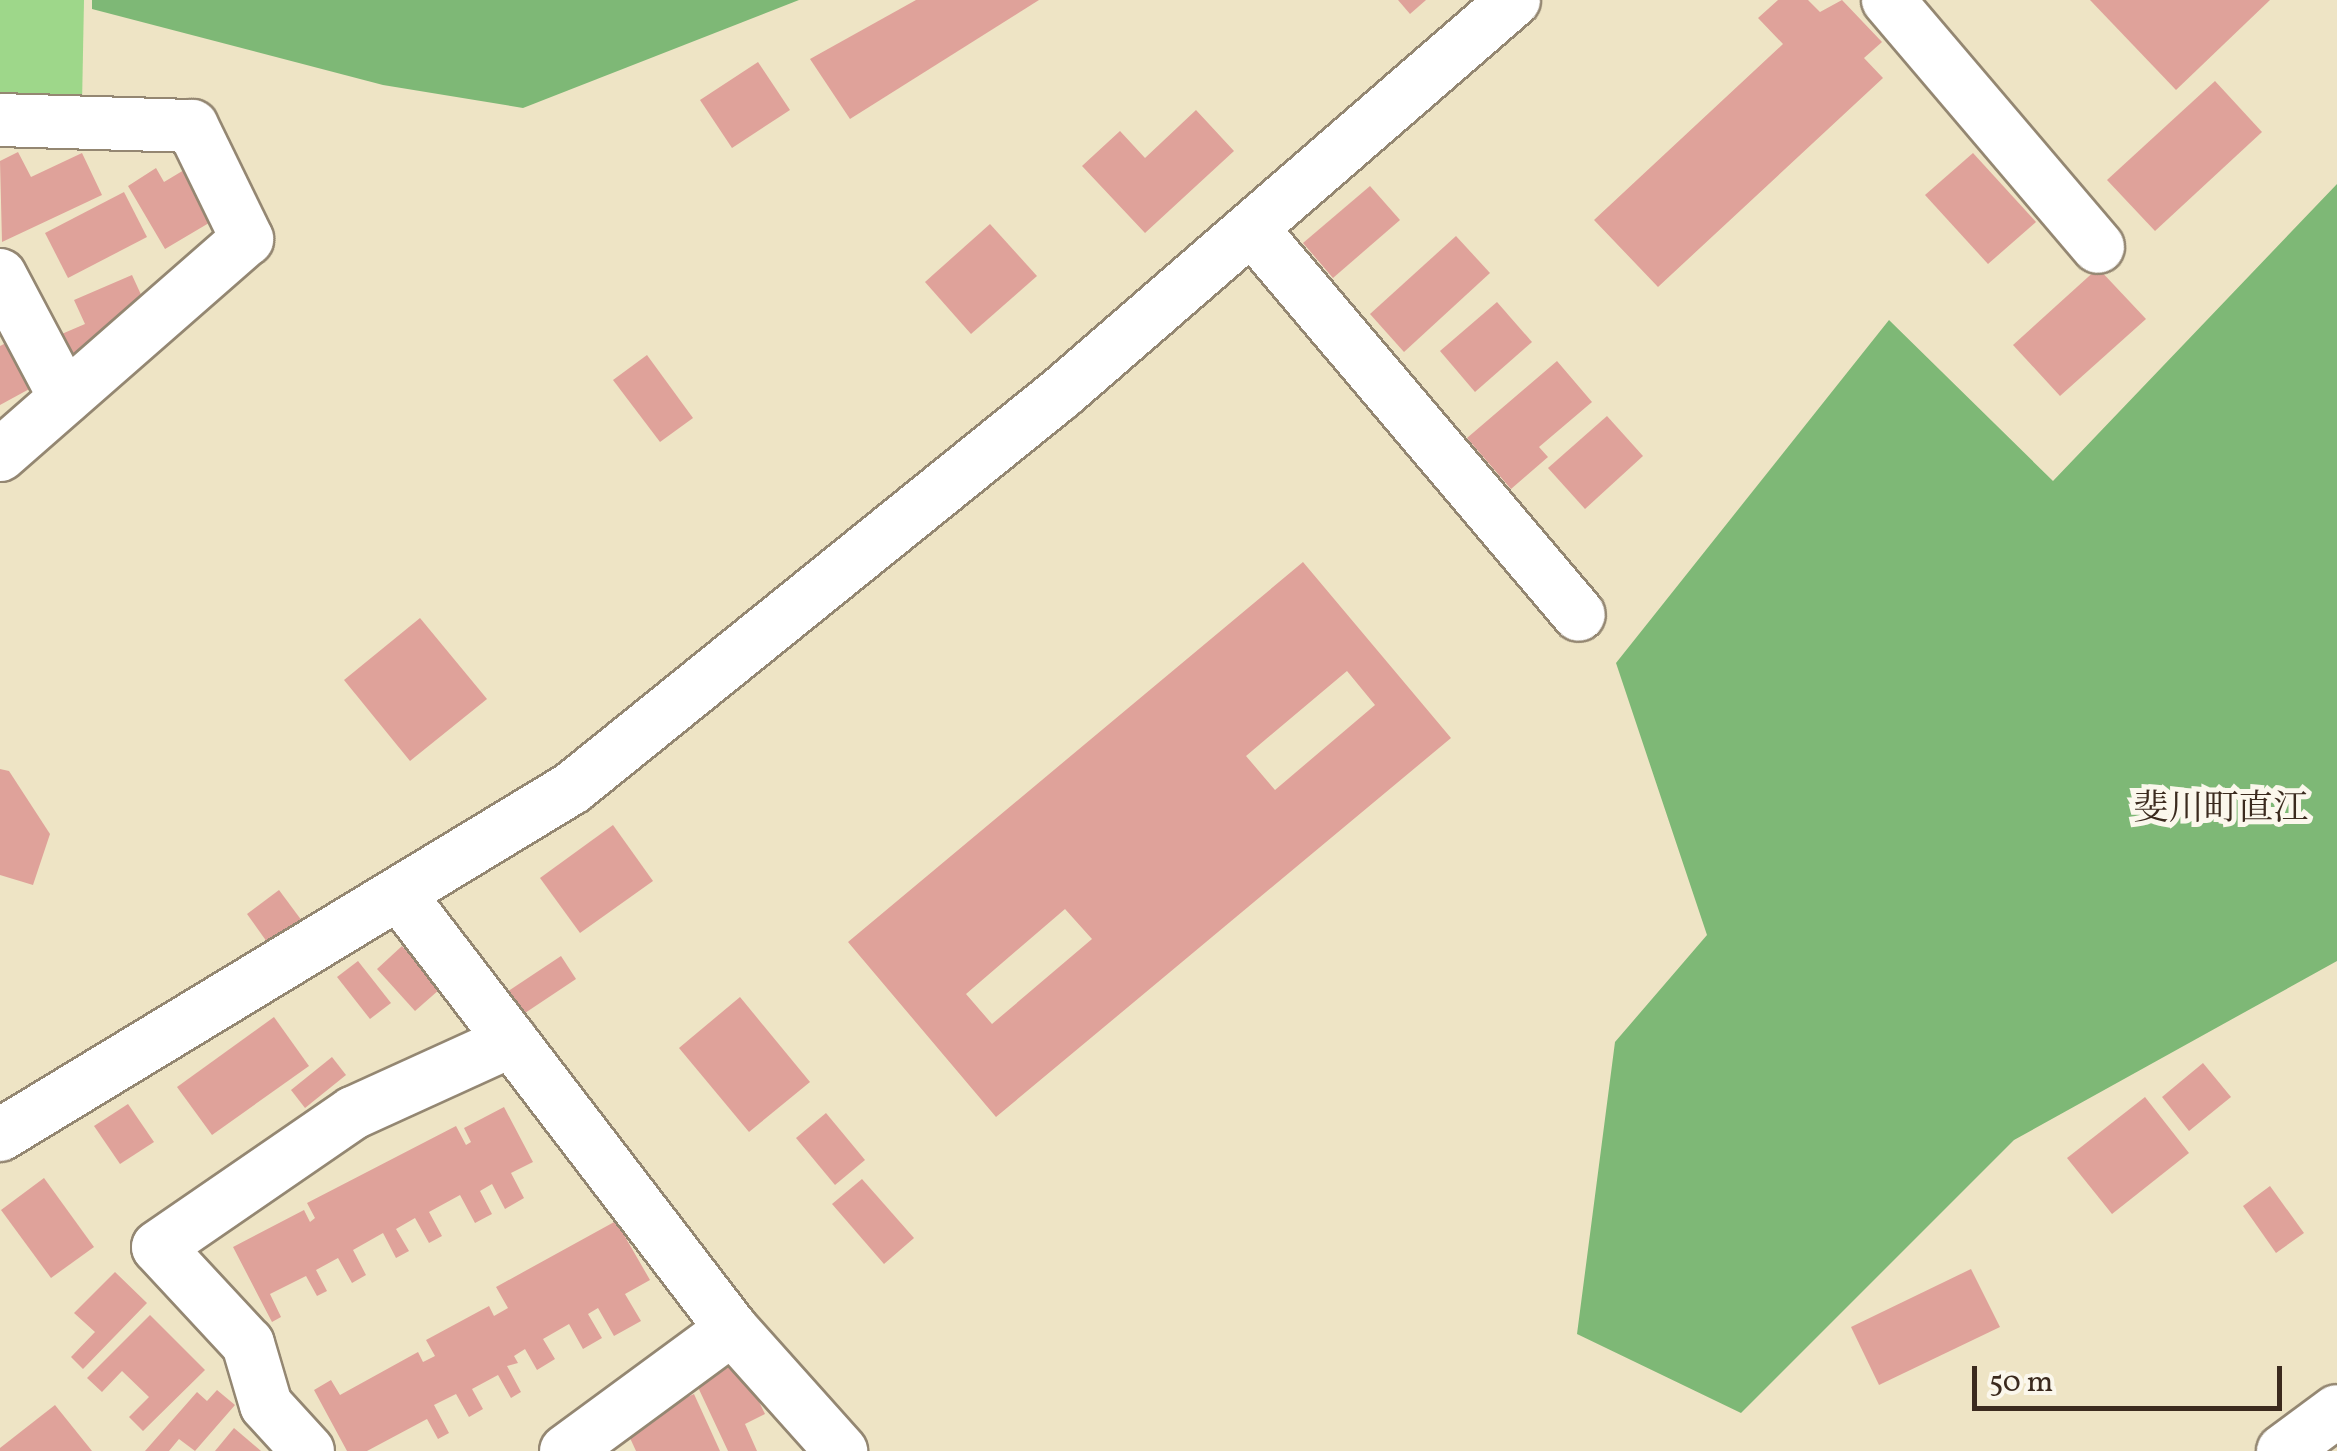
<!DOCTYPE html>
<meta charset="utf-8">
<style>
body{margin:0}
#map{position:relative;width:2337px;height:1451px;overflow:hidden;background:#eee4c5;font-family:Vollkorn,"Noto Serif JP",serif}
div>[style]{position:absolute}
.green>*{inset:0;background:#9ed78a}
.forest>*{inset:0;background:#7eb876}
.building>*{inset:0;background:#dfa29a}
.roads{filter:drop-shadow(2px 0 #948772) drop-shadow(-2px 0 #948772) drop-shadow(0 2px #948772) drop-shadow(0 -2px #948772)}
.minor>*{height:52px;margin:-26px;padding:0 26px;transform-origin:26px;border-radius:26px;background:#fff}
span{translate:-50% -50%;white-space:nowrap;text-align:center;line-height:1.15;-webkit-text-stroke:10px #fbf7ec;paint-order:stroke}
.quarter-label{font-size:35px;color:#3b2a1e}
.scale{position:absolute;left:1972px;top:1366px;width:310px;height:45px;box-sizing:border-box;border:5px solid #3b2a1e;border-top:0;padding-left:12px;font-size:30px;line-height:35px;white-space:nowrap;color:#3b2a1e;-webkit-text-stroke:8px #fbf7ec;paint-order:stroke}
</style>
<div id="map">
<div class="green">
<i style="clip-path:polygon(0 0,84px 0,82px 104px,0 101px)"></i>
</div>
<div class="forest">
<i style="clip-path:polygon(92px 0,799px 0,523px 108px,383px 85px,92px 9px)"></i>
<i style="clip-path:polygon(2337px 184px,2337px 961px,2014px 1140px,1741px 1413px,1577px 1334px,1615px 1042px,1707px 935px,1616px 663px,1889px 320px,2053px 481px)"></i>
</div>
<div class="building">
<i style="clip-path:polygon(916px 0,1039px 0,850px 119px,810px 59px)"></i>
<i style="clip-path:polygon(1398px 0,1426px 0,1410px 14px)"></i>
<i style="clip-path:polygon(1778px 0,1808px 0,1820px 12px,1842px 0,1882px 42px,1864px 58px,1883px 78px,1658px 287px,1594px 220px,1783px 44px,1758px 18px)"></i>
<i style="clip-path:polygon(2090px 0,2270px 0,2176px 90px)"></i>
<i style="clip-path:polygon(758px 62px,790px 110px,732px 148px,700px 100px)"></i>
<i style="clip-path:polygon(2215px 81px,2262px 132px,2155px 231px,2107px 180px)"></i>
<i style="clip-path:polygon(1196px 110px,1234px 151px,1145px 233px,1082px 166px,1120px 131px,1145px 158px)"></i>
<i style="clip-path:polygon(18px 152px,31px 177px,82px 153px,102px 195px,2px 242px,0 161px)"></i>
<i style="clip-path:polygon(1973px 153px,2036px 222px,1988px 264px,1925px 195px)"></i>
<i style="clip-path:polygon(156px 168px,164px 182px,184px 170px,214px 220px,165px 249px,128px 186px)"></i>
<i style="clip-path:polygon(1370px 186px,1400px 220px,1333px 278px,1303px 243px)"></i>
<i style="clip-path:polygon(124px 192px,147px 237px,68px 278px,45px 233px)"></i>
<i style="clip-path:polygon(990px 224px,1037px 276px,971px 334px,925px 282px)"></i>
<i style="clip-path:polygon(1456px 236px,1490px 273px,1404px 352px,1370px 314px)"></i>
<i style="clip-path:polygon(2098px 268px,2146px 319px,2060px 396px,2013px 345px)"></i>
<i style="clip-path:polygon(132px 275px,154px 323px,69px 362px,57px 336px,85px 324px,74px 300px)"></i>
<i style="clip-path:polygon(1497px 302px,1532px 342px,1475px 392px,1440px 351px)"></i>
<i style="clip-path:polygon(20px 336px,44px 381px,0 405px,0 346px)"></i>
<i style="clip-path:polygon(647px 355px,693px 418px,660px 442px,613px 380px)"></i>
<i style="clip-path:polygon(1557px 361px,1592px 402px,1539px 447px,1548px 457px,1511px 489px,1467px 438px)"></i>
<i style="clip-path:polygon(1607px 416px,1643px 456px,1585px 509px,1548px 468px)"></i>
<i style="clip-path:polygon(evenodd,1303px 562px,1451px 738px,996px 1117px,848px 942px,1303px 562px,1347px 671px,1375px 705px,1275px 790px,1246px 756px,1347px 671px,1303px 562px,1065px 909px,1092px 939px,992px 1024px,966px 994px,1065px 909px)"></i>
<i style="clip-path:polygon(420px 618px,487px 699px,410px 761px,344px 680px)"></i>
<i style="clip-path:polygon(0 769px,9px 771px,50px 834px,33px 885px,0 875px)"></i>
<i style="clip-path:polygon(613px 825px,653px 881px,580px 933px,540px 878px)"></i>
<i style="clip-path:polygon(279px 890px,305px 925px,272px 949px,247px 914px)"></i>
<i style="clip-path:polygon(402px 946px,440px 989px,415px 1011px,377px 969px)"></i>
<i style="clip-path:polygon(561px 956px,576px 979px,519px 1017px,504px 994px)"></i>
<i style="clip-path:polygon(358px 961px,391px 1003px,370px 1019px,337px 977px)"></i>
<i style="clip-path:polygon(740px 997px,810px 1082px,749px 1132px,679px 1048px)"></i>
<i style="clip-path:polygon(274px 1017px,309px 1066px,212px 1135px,177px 1087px)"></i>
<i style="clip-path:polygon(332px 1057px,346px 1075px,305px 1108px,291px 1090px)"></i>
<i style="clip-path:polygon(2203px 1063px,2231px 1097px,2189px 1131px,2162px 1097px)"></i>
<i style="clip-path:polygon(2145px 1097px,2189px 1153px,2112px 1214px,2067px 1158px)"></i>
<i style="clip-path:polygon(128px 1104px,154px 1142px,120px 1164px,94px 1126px)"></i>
<i style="clip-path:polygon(504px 1107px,533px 1162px,511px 1173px,524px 1198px,505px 1209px,492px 1184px,480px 1191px,492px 1214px,475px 1223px,460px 1195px,429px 1212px,442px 1236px,429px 1243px,415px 1218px,396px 1229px,409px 1251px,396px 1258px,383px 1233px,353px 1250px,366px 1275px,352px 1283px,338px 1258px,316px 1270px,327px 1291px,317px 1296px,306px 1276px,270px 1294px,281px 1317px,272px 1322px,233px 1247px,304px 1210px,310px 1222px,315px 1218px,307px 1203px,456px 1126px,466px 1145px,471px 1142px,464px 1128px)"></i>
<i style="clip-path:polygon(826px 1113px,865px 1160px,835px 1185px,796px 1138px)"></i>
<i style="clip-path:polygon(44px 1178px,94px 1247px,51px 1278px,1px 1210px)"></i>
<i style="clip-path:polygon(862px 1179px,914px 1238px,884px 1264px,832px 1204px)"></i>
<i style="clip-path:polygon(2270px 1186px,2304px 1233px,2276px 1253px,2243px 1206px)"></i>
<i style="clip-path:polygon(616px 1221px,650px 1280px,625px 1294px,641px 1321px,614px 1336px,598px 1308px,588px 1314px,602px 1338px,583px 1349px,569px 1324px,543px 1339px,555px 1359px,537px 1370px,525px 1349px,514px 1356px,518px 1363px,507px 1366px,521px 1392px,511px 1398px,498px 1375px,472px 1389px,483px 1409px,469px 1417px,456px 1394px,434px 1405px,449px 1433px,438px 1439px,427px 1419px,367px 1451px,347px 1451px,314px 1390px,331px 1380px,340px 1395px,418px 1352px,423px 1362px,435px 1356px,426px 1340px,489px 1306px,494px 1316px,508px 1308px,496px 1287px)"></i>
<i style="clip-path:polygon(1971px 1269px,2000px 1327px,1879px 1385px,1851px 1327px)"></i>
<i style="clip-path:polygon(115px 1272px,147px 1303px,83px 1369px,71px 1357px,95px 1332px,74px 1313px)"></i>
<i style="clip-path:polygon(150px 1315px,205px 1370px,143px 1431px,129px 1417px,149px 1397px,122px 1371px,102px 1392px,87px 1378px)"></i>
<i style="clip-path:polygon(740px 1362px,765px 1414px,745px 1424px,757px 1451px,728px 1451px,696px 1383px)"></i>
<i style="clip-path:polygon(217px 1390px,235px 1405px,195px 1451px,179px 1439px,169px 1451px,145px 1451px,197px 1392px,207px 1401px)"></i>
<i style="clip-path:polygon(694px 1394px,720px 1451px,636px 1451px,624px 1425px)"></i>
<i style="clip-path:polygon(55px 1405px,92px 1451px,0 1451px,0 1448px)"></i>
<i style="clip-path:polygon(234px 1428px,261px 1451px,215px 1451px)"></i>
</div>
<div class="roads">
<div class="minor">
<i style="left:1888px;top:0;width:324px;rotate:49.6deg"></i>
<i style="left:0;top:120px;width:192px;rotate:1.8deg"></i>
<i style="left:192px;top:126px;width:126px;rotate:64deg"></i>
<i style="left:247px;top:239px;width:328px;rotate:138.8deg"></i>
<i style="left:1253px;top:230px;width:504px;rotate:49.74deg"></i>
<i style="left:0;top:275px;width:139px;rotate:62.1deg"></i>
<i style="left:399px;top:894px;width:548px;rotate:52.57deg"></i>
<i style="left:732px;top:1329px;width:164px;rotate:48.2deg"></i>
<i style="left:0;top:1135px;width:669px;rotate:-31.24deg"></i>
<i style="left:572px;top:788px;width:627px;rotate:-38.92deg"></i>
<i style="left:1060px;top:394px;width:601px;rotate:-40.95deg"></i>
<i style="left:308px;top:1451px;width:62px;rotate:-132.4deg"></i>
<i style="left:266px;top:1405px;width:64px;rotate:-106.4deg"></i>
<i style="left:248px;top:1344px;width:132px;rotate:-132.9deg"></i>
<i style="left:158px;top:1247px;width:237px;rotate:-34.5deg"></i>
<i style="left:353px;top:1113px;width:174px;rotate:-24.5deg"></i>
<i style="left:566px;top:1451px;width:206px;rotate:-36.3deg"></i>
<i style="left:2283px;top:1451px;width:67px;rotate:-36.5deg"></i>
</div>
</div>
<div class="quarter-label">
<span style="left:2221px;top:810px">斐川町直江</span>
</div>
<div class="scale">50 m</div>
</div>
